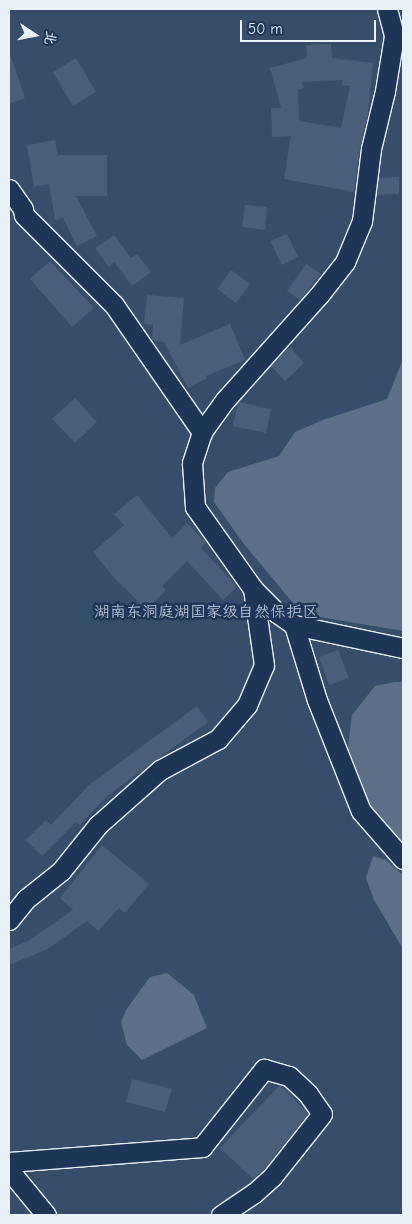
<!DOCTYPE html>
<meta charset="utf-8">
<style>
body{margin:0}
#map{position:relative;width:412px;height:1224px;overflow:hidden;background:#1d3557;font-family:"Comic Neue","LXGW WenKai TC",sans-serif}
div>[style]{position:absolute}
.green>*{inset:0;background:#374d6c}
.water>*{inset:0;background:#5d7089}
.building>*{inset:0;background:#495e7a}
.roads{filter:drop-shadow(1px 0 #e8f1f8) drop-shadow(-1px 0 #e8f1f8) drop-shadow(0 1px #e8f1f8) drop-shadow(0 -1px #e8f1f8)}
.street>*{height:19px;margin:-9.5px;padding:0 9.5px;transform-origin:9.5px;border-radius:9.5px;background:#1d3557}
span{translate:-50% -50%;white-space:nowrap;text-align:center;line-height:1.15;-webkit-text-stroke:5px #1d3557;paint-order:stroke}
.park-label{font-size:16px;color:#b3c0ce}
.frame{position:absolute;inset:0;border:10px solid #e8f1f8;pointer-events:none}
.north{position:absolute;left:10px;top:10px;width:50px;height:50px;-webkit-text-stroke:4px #1d3557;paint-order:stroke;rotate:101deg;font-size:14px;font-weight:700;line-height:20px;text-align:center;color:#e8f1f8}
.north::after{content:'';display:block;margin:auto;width:18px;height:22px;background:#e8f1f8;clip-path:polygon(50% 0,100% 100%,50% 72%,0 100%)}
.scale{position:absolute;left:240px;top:20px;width:136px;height:22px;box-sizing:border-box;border:2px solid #e8f1f8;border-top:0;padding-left:6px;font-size:15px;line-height:18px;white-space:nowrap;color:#e8f1f8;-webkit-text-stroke:4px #1d3557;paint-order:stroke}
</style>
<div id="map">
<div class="green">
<i style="clip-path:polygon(9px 9px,403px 9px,403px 1215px,9px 1215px)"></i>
</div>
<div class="water">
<i style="clip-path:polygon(403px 359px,403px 631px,302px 614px,244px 544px,214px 502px,215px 488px,228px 472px,279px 456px,295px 432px,323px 420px,387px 399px)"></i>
<i style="clip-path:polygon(395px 682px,403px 682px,403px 845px,382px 827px,365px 798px,348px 747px,352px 715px,375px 686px)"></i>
<i style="clip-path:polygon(373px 856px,386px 860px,403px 875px,403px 949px,374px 900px,366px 878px)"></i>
<i style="clip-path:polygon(167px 973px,194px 995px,207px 1028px,142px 1060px,127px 1045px,121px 1022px,126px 1010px,150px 977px)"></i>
</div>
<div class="building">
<i style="clip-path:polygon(evenodd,331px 44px,332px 58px,373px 63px,368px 114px,360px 148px,354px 192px,284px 179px,291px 136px,272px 137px,271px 108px,281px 108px,270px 68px,307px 58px,306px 45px,331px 44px,343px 80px,342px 85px,350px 86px,341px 128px,299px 121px,298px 90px,304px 88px,302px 82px,343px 80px)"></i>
<i style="clip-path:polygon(9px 57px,11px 57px,25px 98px,9px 104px)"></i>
<i style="clip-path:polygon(76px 58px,96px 92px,73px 106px,53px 72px)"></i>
<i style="clip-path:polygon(55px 140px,58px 155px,107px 155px,107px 196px,76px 196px,97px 236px,77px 246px,63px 218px,55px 220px,49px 184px,34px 187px,27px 145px)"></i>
<i style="clip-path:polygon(399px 177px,399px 194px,377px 195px,379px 178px)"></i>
<i style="clip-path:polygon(245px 205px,267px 207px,265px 230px,242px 227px)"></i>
<i style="clip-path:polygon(287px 234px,298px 257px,282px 265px,270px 241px)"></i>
<i style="clip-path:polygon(114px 235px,131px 258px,137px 254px,151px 272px,132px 286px,114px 262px,109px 267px,95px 248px)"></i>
<i style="clip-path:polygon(50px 261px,94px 308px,72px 327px,30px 279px)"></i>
<i style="clip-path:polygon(306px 264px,321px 274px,300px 300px,287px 291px)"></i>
<i style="clip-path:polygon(231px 270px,250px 284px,236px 303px,217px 289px)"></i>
<i style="clip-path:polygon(147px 295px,184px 298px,180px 345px,230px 324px,245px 360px,206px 376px,207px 378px,188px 388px,164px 342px,152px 340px,153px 325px,144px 324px)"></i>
<i style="clip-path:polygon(290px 347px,304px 363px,285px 381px,271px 366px)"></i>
<i style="clip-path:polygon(75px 398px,97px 422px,75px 443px,52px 419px)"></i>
<i style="clip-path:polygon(238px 402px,271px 409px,266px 433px,233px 426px)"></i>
<i style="clip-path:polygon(137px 495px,172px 538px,187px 523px,206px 543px,201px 548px,237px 587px,223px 600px,187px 561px,162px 586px,166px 590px,147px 610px,116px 580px,93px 552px,124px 525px,114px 514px)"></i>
<i style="clip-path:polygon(338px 650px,349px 678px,329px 685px,319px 657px)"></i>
<i style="clip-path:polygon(197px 706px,208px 722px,107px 796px,80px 825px,76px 822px,42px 856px,26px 840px,46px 820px,51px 825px,89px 785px)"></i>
<i style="clip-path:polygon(102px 845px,149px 884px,125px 913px,119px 908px,98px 931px,87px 921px,48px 949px,9px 965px,9px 949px,28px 941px,73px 910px,60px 898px)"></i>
<i style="clip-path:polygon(132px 1079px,172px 1089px,165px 1112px,126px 1102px)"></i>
<i style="clip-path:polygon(280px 1085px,308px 1114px,265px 1168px,253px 1179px,220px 1148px)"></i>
</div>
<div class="roads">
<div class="street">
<i style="left:387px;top:9px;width:28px;rotate:75deg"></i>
<i style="left:394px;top:36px;width:56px;rotate:99.3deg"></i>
<i style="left:385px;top:91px;width:60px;rotate:103.6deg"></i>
<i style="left:371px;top:149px;width:73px;rotate:97.1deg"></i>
<i style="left:362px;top:221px;width:44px;rotate:112.5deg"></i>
<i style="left:345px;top:262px;width:42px;rotate:128.2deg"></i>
<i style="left:319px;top:295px;width:141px;rotate:131.8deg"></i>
<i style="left:225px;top:400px;width:39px;rotate:126deg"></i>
<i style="left:202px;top:432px;width:33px;rotate:108deg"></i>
<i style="left:192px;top:463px;width:44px;rotate:86.1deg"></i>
<i style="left:195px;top:507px;width:100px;rotate:54.7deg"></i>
<i style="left:253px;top:589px;width:34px;rotate:45deg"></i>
<i style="left:277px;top:613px;width:21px;rotate:35deg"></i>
<i style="left:294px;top:625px;width:111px;rotate:11.9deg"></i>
<i style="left:9px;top:189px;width:24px;rotate:55deg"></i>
<i style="left:23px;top:209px;width:6px;rotate:81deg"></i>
<i style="left:24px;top:215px;width:127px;rotate:45deg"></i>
<i style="left:114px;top:305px;width:155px;rotate:55.3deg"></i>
<i style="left:294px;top:625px;width:78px;rotate:73deg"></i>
<i style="left:317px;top:700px;width:119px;rotate:68.4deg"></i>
<i style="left:361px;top:811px;width:64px;rotate:48.8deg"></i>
<i style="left:9px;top:920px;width:27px;rotate:-51deg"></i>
<i style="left:26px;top:899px;width:45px;rotate:-38.7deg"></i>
<i style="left:61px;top:871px;width:59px;rotate:-51.2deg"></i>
<i style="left:98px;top:825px;width:83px;rotate:-41.6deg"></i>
<i style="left:160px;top:770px;width:66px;rotate:-28.1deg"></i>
<i style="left:218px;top:739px;width:45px;rotate:-49.5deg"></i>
<i style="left:247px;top:705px;width:43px;rotate:-67deg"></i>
<i style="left:264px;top:665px;width:77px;rotate:-98.2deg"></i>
<i style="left:9px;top:1162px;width:194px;rotate:-4.4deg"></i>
<i style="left:202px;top:1147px;width:100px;rotate:-51.5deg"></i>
<i style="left:264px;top:1069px;width:26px;rotate:16deg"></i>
<i style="left:289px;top:1076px;width:26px;rotate:43deg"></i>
<i style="left:308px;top:1094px;width:24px;rotate:55deg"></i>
<i style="left:322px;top:1114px;width:80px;rotate:128.4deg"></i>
<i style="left:272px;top:1177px;width:24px;rotate:138deg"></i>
<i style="left:254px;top:1193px;width:40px;rotate:146deg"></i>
<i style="left:9px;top:1170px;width:58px;rotate:50.6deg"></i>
</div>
</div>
<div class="park-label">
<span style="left:206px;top:612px">湖南东洞庭湖国家级自然保护区</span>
</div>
<div class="frame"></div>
<div class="north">北</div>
<div class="scale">50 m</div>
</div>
